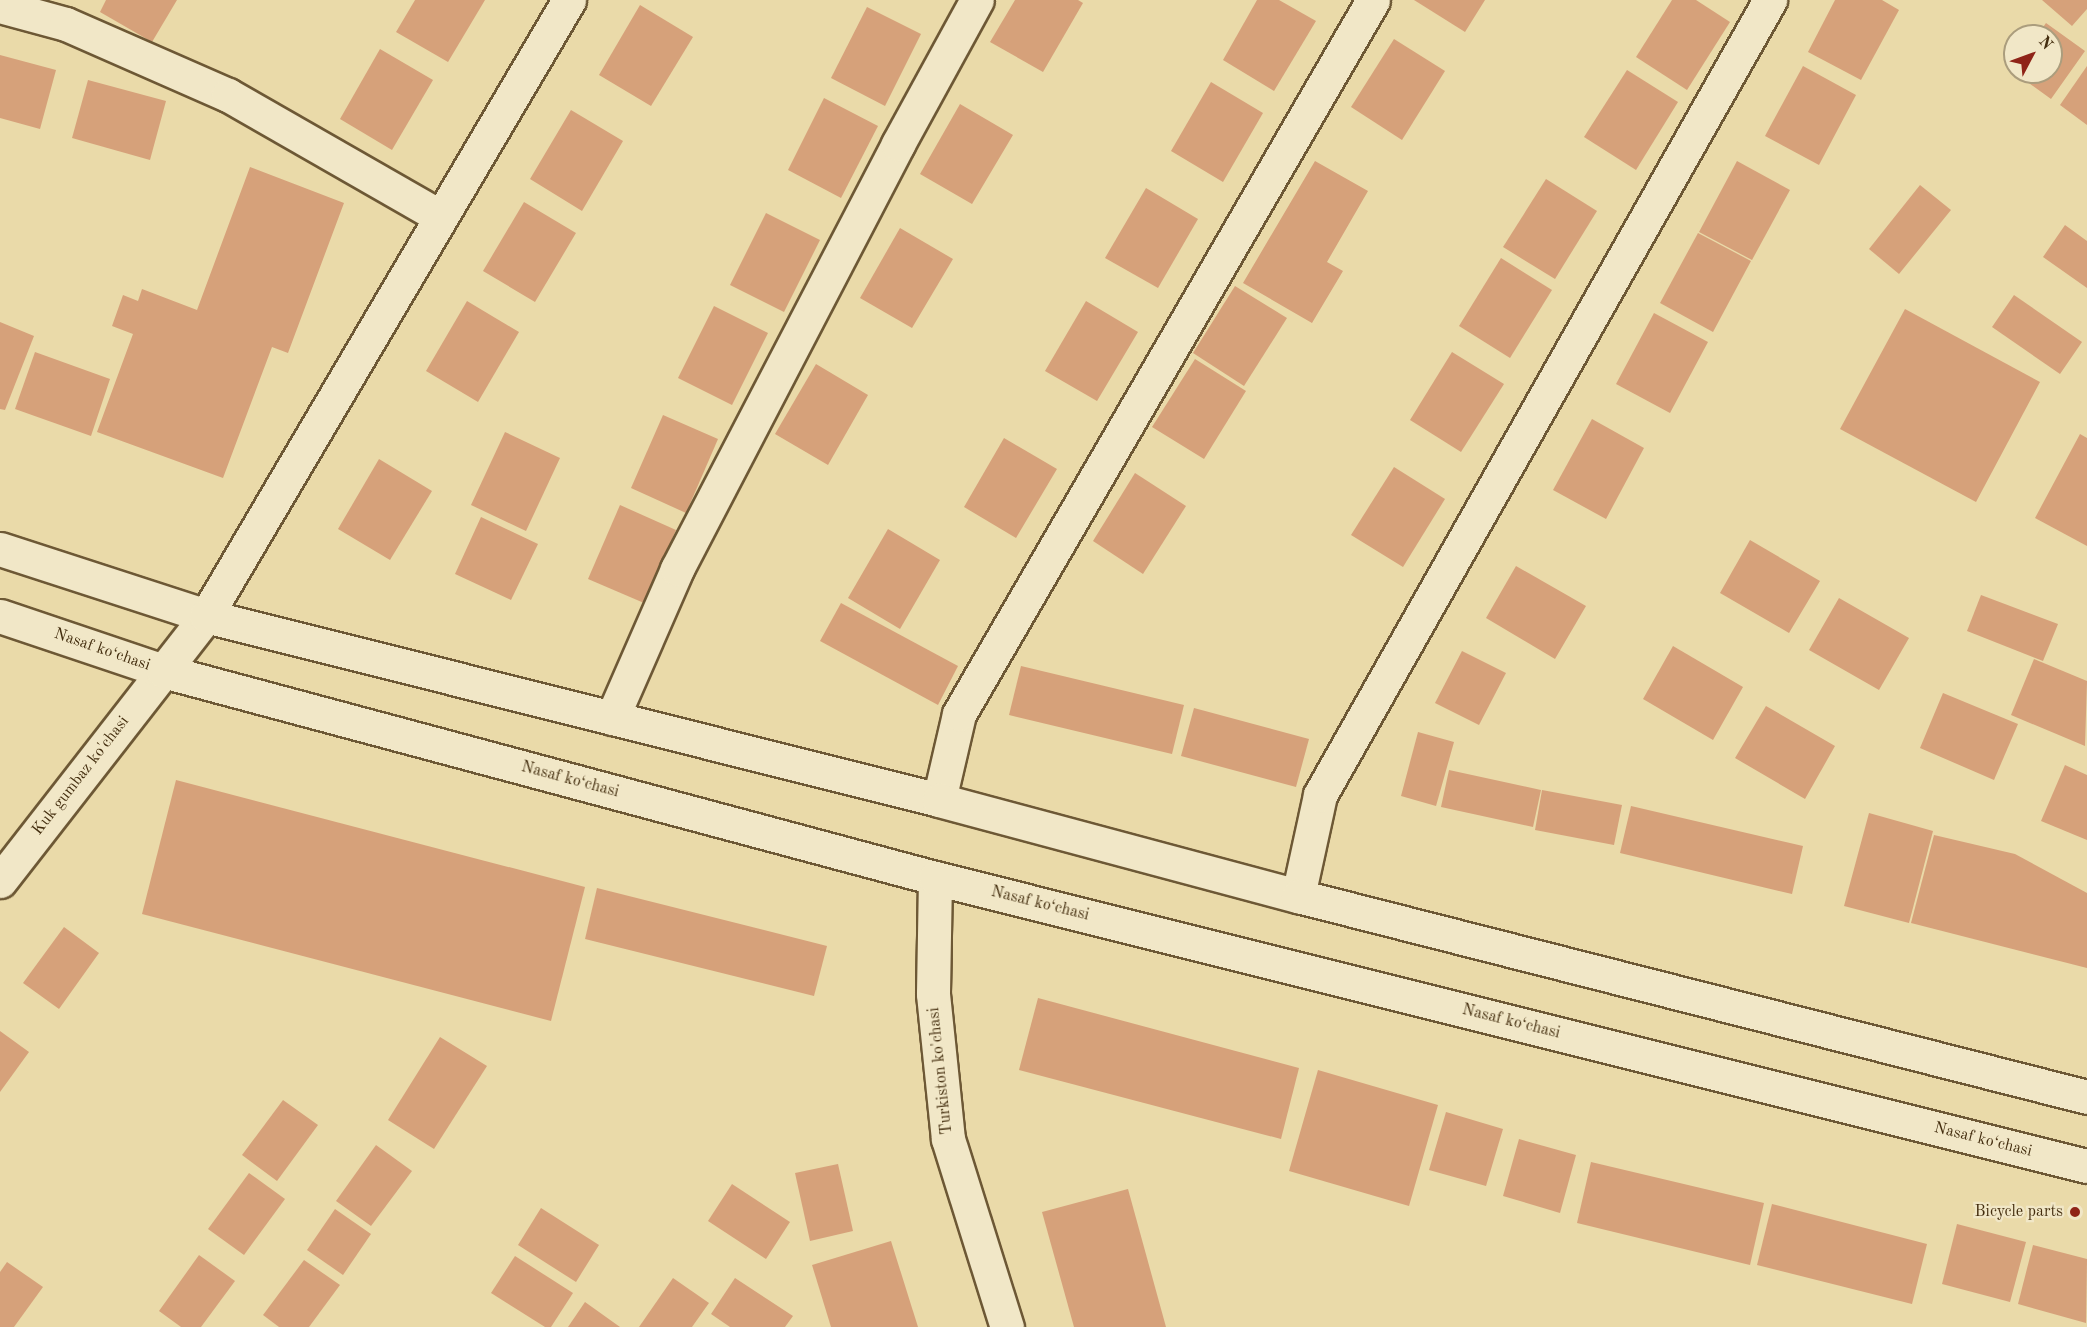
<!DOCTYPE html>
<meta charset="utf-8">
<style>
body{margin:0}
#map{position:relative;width:2087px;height:1327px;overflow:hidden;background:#eadaa9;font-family:"Old Standard TT",serif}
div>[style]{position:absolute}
.building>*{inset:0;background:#d6a17a}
.roads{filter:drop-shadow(2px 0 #6d5835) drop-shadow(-2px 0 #6d5835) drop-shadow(0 2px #6d5835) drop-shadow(0 -2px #6d5835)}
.street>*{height:33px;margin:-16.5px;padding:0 16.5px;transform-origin:16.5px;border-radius:16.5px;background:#f1e7c7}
.secondary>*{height:33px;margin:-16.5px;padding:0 16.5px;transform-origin:16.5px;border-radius:16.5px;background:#f1e7c7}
.dots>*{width:16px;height:16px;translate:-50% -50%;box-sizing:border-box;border:3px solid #f1e7c7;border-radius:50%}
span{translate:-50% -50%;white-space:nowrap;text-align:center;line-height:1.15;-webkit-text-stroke:4.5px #f1e7c7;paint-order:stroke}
.street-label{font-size:16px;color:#432d0e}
.poi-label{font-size:16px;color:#432d0e}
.right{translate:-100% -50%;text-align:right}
.north{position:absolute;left:2003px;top:24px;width:60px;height:60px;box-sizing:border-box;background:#f1e7c7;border:2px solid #ab9d7d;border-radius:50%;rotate:49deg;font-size:16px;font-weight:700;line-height:24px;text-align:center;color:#432d0e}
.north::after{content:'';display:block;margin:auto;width:21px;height:27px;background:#8f2418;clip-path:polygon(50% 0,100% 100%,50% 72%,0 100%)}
</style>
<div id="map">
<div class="building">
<i style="clip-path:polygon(106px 0,177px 0,152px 42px,100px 12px)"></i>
<i style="clip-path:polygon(415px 0,485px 0,448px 62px,396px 32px)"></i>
<i style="clip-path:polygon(1015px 0,1078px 0,1083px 3px,1043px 72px,990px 42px)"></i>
<i style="clip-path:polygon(1257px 0,1279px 0,1316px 21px,1274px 91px,1223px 60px)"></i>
<i style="clip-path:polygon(1414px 0,1485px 0,1465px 32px)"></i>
<i style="clip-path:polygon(1672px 0,1696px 0,1730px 22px,1687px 90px,1636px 57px)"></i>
<i style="clip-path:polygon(1835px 0,1882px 0,1899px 10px,1861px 80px,1808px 52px)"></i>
<i style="clip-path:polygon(2042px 0,2087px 0,2087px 9px,2072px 26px)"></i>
<i style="clip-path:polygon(640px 5px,693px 37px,651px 106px,599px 75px)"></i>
<i style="clip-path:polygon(867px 7px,921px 34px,885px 106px,831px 78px)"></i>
<i style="clip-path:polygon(2046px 23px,2085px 51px,2051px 99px,2012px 71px,2015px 67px,2015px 72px,2051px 72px,2051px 36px,2037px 36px)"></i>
<i style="clip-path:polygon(1394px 39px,1445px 71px,1402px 140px,1351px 107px)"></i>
<i style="clip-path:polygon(380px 49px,433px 80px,392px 150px,340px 119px)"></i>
<i style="clip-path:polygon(0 55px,56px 70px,40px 129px,0 118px)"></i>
<i style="clip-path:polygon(1803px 66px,1856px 95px,1819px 165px,1765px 136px)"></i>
<i style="clip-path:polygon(2087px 66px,2087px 125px,2060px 105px)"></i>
<i style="clip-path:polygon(1627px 70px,1678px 102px,1636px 170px,1584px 137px)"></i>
<i style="clip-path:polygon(88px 80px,166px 101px,150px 160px,72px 138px)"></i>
<i style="clip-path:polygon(1211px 82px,1263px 113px,1223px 182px,1171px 151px)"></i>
<i style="clip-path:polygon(824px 98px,878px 126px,841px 198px,788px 170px)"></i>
<i style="clip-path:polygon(960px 104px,1013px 135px,972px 204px,920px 174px)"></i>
<i style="clip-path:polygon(571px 110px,623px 141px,582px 211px,530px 179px)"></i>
<i style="clip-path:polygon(1315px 161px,1368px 191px,1327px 262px,1343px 271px,1312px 323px,1243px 283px)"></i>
<i style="clip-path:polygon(1737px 161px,1790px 190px,1752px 260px,1699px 232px)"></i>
<i style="clip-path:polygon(250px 167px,344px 203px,288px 353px,272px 347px,223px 478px,97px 432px,133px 334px,112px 326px,123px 295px,138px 301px,142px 289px,197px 310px)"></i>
<i style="clip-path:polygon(1546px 179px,1597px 211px,1555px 279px,1503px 247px)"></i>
<i style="clip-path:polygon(1920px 185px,1951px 210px,1899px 274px,1869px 249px)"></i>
<i style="clip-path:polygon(1146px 188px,1198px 219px,1158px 288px,1105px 258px)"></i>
<i style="clip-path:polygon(524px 202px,576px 233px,535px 302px,483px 271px)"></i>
<i style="clip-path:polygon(766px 213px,820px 240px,784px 312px,730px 285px)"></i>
<i style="clip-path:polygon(2065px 225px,2087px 241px,2087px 288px,2043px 257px)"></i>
<i style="clip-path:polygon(900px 228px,953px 259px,912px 328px,860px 298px)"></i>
<i style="clip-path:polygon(1698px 233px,1751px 261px,1713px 332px,1660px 303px)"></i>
<i style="clip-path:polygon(1501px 258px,1552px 290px,1510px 358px,1459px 326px)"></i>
<i style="clip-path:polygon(1235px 286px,1287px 318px,1244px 386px,1193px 353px)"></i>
<i style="clip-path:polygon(2014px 295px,2082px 342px,2060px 374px,1992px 327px)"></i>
<i style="clip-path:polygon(467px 301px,519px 332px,478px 402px,426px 371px)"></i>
<i style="clip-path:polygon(1086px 301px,1138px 332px,1097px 401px,1045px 371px)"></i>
<i style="clip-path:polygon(714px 306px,768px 333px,732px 405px,678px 378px)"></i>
<i style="clip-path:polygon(1905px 309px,2040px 382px,1976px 502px,1840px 429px)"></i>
<i style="clip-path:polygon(1654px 313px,1708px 342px,1670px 413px,1616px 384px)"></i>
<i style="clip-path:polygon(0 322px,34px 336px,5px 410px,0 409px)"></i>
<i style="clip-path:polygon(35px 352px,110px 379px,91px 436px,15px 409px)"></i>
<i style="clip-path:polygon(1452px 352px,1504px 384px,1461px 452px,1410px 420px)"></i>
<i style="clip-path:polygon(1195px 359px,1246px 391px,1204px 459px,1152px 427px)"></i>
<i style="clip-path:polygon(816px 364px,868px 395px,828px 465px,775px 434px)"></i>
<i style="clip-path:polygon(663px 415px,718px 439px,686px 513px,631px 488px)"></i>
<i style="clip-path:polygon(1592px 419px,1644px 448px,1606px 519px,1553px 490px)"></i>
<i style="clip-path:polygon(505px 432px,560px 458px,526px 531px,471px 505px)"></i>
<i style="clip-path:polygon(2080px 434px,2087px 438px,2087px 546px,2035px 518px)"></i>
<i style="clip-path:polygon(1004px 438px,1057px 469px,1016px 538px,964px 507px)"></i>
<i style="clip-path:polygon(379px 459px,432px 491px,390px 560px,338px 529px)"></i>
<i style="clip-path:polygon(1394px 467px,1445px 499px,1403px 567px,1351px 535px)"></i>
<i style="clip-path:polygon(1135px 473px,1186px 506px,1143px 574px,1093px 541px)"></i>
<i style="clip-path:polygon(620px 505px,676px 530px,644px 603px,588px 579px)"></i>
<i style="clip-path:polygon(481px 517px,538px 544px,511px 600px,455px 574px)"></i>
<i style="clip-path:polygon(888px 529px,940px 560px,900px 629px,848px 598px)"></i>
<i style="clip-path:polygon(1750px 540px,1820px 581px,1789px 633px,1720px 593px)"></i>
<i style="clip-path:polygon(1516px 566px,1586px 606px,1555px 659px,1486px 618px)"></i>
<i style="clip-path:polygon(1981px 595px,2058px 624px,2043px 661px,1967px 631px)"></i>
<i style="clip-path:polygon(1839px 598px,1909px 638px,1879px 690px,1809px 650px)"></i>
<i style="clip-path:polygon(841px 603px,958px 666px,938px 705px,820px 641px)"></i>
<i style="clip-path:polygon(1673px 646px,1743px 687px,1713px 740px,1643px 699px)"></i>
<i style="clip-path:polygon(1462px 651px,1506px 673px,1479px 725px,1435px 703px)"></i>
<i style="clip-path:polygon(2034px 659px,2087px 681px,2085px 746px,2011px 715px)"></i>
<i style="clip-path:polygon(1021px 666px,1184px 705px,1172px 754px,1009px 715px)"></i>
<i style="clip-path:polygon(1943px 693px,2018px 724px,1994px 780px,1920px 748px)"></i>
<i style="clip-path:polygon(1766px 706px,1835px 746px,1805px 799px,1735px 758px)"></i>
<i style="clip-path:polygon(1194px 708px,1309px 739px,1296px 787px,1181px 756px)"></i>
<i style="clip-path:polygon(1418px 732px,1454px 742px,1436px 806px,1401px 796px)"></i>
<i style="clip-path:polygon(2065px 765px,2087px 775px,2087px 840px,2041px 821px)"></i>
<i style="clip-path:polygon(1449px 770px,1541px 790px,1533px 827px,1441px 807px)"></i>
<i style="clip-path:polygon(176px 780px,585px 887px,551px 1021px,142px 914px)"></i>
<i style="clip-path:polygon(1542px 790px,1622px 805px,1614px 845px,1535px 830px)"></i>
<i style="clip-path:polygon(1631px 806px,1803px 846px,1792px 894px,1620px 853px)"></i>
<i style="clip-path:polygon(1869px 813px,1933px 831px,1909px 923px,1844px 906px)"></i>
<i style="clip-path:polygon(1934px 835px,2015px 854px,2087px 893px,2087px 968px,1911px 923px)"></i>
<i style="clip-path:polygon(597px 888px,827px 946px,814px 996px,585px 939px)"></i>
<i style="clip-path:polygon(64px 927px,99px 953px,59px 1009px,23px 983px)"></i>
<i style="clip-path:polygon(1038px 998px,1299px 1068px,1281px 1139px,1019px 1070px)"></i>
<i style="clip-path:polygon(0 1031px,29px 1052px,0 1092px)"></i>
<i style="clip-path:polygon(440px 1037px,487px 1066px,434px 1149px,388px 1120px)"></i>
<i style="clip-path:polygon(1318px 1070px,1438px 1105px,1409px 1206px,1289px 1171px)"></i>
<i style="clip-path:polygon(283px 1100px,318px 1125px,277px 1181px,242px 1155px)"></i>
<i style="clip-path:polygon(1446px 1112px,1503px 1129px,1486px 1186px,1429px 1170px)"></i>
<i style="clip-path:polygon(1519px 1139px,1576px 1155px,1560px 1213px,1503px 1196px)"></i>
<i style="clip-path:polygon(376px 1145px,412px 1171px,371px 1226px,336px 1201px)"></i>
<i style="clip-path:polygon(1591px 1162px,1764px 1203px,1750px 1265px,1577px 1223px)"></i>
<i style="clip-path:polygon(838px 1164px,853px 1231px,810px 1241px,795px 1173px)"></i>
<i style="clip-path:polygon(249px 1173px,285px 1199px,244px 1255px,208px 1229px)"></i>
<i style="clip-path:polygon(732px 1184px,790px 1222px,766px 1259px,708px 1221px)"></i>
<i style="clip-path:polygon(1128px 1189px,1166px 1327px,1074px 1327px,1042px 1212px)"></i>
<i style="clip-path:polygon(1772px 1204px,1927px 1244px,1912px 1304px,1757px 1265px)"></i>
<i style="clip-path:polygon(541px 1208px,599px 1245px,576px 1282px,518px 1245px)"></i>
<i style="clip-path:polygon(335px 1209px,371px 1234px,343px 1275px,307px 1250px)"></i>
<i style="clip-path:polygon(1957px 1224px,2026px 1242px,2010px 1302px,1942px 1284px)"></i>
<i style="clip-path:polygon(891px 1241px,918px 1327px,831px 1327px,812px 1265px)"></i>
<i style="clip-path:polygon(2033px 1245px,2087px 1259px,2086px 1323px,2018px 1304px)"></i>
<i style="clip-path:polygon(199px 1255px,235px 1281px,201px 1327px,181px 1327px,159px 1311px)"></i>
<i style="clip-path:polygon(515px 1256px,573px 1293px,551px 1327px,545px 1327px,491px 1293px)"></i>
<i style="clip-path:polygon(304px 1260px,340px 1285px,309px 1327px,279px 1327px,263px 1315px)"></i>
<i style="clip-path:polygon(7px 1262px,43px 1287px,14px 1327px,0 1327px,0 1272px)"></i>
<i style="clip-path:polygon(673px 1278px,709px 1303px,692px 1327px,639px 1327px)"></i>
<i style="clip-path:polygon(735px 1278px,793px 1316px,785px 1327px,730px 1327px,711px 1314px)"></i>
<i style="clip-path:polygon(585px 1302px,620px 1327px,568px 1327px)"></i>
</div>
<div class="roads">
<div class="street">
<i style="left:0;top:6px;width:68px;rotate:15.3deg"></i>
<i style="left:66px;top:24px;width:177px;rotate:23.7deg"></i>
<i style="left:228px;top:95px;width:243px;rotate:29.8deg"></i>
<i style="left:612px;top:718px;width:163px;rotate:-66.4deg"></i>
<i style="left:677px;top:569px;width:479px;rotate:-62.5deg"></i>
<i style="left:898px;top:144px;width:164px;rotate:-61.3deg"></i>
<i style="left:939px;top:800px;width:88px;rotate:-76.9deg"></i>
<i style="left:959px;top:714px;width:825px;rotate:-59.89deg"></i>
<i style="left:935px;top:878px;width:116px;rotate:91deg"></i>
<i style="left:933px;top:994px;width:146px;rotate:84.1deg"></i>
<i style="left:948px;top:1139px;width:197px;rotate:72.6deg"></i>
<i style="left:0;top:881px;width:336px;rotate:-52.1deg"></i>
<i style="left:206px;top:616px;width:715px;rotate:-59.49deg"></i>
<i style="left:1298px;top:896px;width:103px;rotate:-77.7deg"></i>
<i style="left:1320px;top:795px;width:914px;rotate:-60.49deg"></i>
</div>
<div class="secondary">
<i style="left:0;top:549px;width:217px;rotate:18deg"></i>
<i style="left:206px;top:616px;width:756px;rotate:14.09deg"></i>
<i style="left:939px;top:800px;width:372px;rotate:15deg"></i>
<i style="left:1298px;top:896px;width:814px;rotate:14.29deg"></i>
<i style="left:0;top:616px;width:172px;rotate:18.6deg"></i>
<i style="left:163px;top:671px;width:799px;rotate:15.01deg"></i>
<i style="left:935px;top:878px;width:1187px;rotate:14.04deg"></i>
</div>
</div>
<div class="dots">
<i style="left:2075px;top:1212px;background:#8f2418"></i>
</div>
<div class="street-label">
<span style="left:102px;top:650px;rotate:19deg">Nasaf ko‘chasi</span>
<span style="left:81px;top:776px;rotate:-52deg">Kuk gumbaz ko'chasi</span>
<span style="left:570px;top:780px;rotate:15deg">Nasaf ko‘chasi</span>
<span style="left:1040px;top:904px;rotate:14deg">Nasaf ko‘chasi</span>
<span style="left:1511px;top:1022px;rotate:14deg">Nasaf ko‘chasi</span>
<span style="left:941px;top:1071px;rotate:-96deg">Turkiston ko'chasi</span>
<span style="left:1983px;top:1140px;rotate:14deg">Nasaf ko‘chasi</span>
</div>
<div class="poi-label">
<span class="right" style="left:2063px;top:1212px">Bicycle parts</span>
</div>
<div class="north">N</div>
</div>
